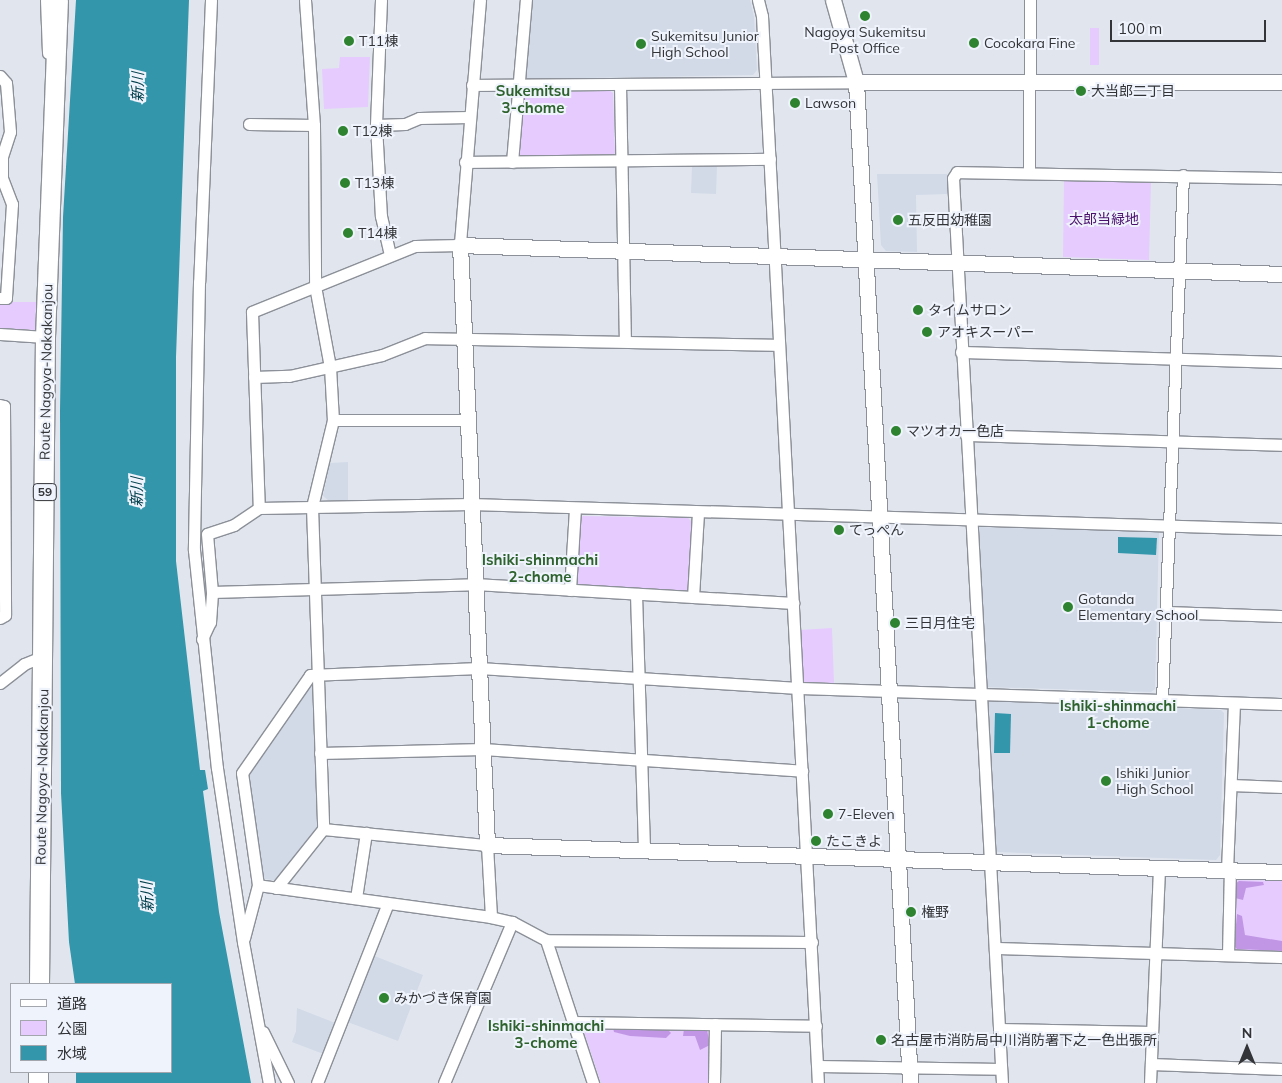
<!DOCTYPE html>
<meta charset="utf-8">
<style>
body{margin:0}
#map{position:relative;width:1282px;height:1083px;overflow:hidden;background:#e1e6ee;font-family:Mulish,"Noto Sans JP",sans-serif}
div>[style]{position:absolute}
.built>*{inset:0;background:#d2dae8}
.green>*{inset:0;background:#e6cbff}
.forest>*{inset:0;background:#c197e5}
.water>*{inset:0;background:#3396ab}
.roads{filter:drop-shadow(1px 0 #8c9098) drop-shadow(-1px 0 #8c9098) drop-shadow(0 1px #8c9098) drop-shadow(0 -1px #8c9098)}
.minor>*{height:11px;margin:-5.5px;padding:0 5.5px;transform-origin:5.5px;border-radius:5.5px;background:#fff}
.tertiary>*{height:15px;margin:-7.5px;padding:0 7.5px;transform-origin:7.5px;border-radius:7.5px;background:#fff}
.primary>*{height:19px;margin:-9.5px;padding:0 9.5px;transform-origin:9.5px;border-radius:9.5px;background:#fff}
.dots>*{width:14px;height:14px;translate:-50% -50%;box-sizing:border-box;border:2px solid #eff3fc;border-radius:50%}
span{translate:-50% -50%;white-space:nowrap;text-align:center;line-height:1.15;-webkit-text-stroke:4px #eff3fc;paint-order:stroke}
.shield-label span{padding:1px 4px;background:#eff3fc;border:1px solid;border-radius:4px;-webkit-text-stroke-width:0}
.shield-label{font-size:12px;color:#323437;font-weight:700}
.poi-label{font-size:14px;color:#323437}
.left{translate:0 -50%;text-align:left}
.park-label{font-size:14px;color:#4a106c}
.street-label{font-size:14px;color:#323437}
.water-label{font-size:15px;color:#03404c;font-style:italic}
.neighbourhood-label{font-size:15px;color:#2d622d;font-weight:700}
.legend{position:absolute;left:10px;top:983px;width:162px;height:90px;box-sizing:border-box;background:#eff3fc;border:1px solid #a3a7ad;margin:0;padding:6px 9px;list-style:none;font-size:15px;color:#323437}
.legend li{display:flex;align-items:center;gap:10px;height:25px}
.legend b{width:25px;border:1px solid #a3a7ad}
.north{position:absolute;left:1222px;top:1023px;width:50px;height:50px;-webkit-text-stroke:4px #eff3fc;paint-order:stroke;rotate:0deg;font-size:14px;font-weight:700;line-height:20px;text-align:center;color:#323437}
.north::after{content:'';display:block;margin:auto;width:18px;height:22px;background:#323437;clip-path:polygon(50% 0,100% 100%,50% 72%,0 100%)}
.scale{position:absolute;left:1110px;top:20px;width:156px;height:22px;box-sizing:border-box;border:2px solid #323437;border-top:0;padding-left:6px;font-size:15px;line-height:18px;white-space:nowrap;color:#323437;-webkit-text-stroke:4px #eff3fc;paint-order:stroke}
</style>
<div id="map">
<div class="built">
<i style="clip-path:polygon(531px 0,750px 0,754px 17px,757px 70px,753px 75px,527px 79px,524px 75px)"></i>
<i style="clip-path:polygon(692px 165px,717px 165px,716px 194px,691px 193px)"></i>
<i style="clip-path:polygon(877px 174px,947px 174px,947px 194px,916px 195px,917px 252px,886px 251px,881px 245px)"></i>
<i style="clip-path:polygon(348px 462px,348px 500px,328px 500px,323px 496px,330px 463px)"></i>
<i style="clip-path:polygon(977px 527px,1159px 532px,1155px 689px,1151px 692px,988px 687px,982px 681px)"></i>
<i style="clip-path:polygon(310px 684px,313px 686px,318px 828px,279px 881px,259px 878px,246px 774px)"></i>
<i style="clip-path:polygon(991px 699px,1221px 710px,1224px 713px,1220px 855px,1216px 860px,998px 852px,993px 848px,986px 704px)"></i>
<i style="clip-path:polygon(372px 955px,423px 975px,398px 1041px,345px 1021px)"></i>
<i style="clip-path:polygon(297px 1008px,338px 1024px,326px 1055px,292px 1042px,296px 1031px)"></i>
</div>
<div class="green">
<i style="clip-path:polygon(1090px 28px,1099px 28px,1099px 65px,1090px 65px)"></i>
<i style="clip-path:polygon(340px 57px,370px 57px,368px 107px,324px 109px,322px 69px,339px 68px)"></i>
<i style="clip-path:polygon(610px 91px,613px 93px,615px 153px,612px 156px,520px 157px,517px 152px,521px 95px,524px 92px)"></i>
<i style="clip-path:polygon(1064px 180px,1151px 181px,1149px 260px,1063px 257px)"></i>
<i style="clip-path:polygon(0 302px,36px 302px,35px 330px,0 328px)"></i>
<i style="clip-path:polygon(583px 516px,688px 518px,692px 522px,690px 589px,686px 592px,579px 585px,576px 582px,580px 520px)"></i>
<i style="clip-path:polygon(832px 628px,834px 683px,804px 682px,799px 630px)"></i>
<i style="clip-path:polygon(1238px 880px,1282px 881px,1282px 953px,1236px 951px,1232px 948px,1234px 883px)"></i>
<i style="clip-path:polygon(589px 1026px,707px 1028px,712px 1033px,711px 1083px,601px 1083px,584px 1032px)"></i>
</div>
<div class="forest">
<i style="clip-path:polygon(1239px 881px,1263px 882px,1264px 885px,1246px 888px,1243px 900px,1235px 898px,1235px 884px)"></i>
<i style="clip-path:polygon(1237px 914px,1242px 916px,1245px 935px,1282px 941px,1282px 951px,1237px 949px,1234px 946px)"></i>
<i style="clip-path:polygon(613px 1028px,667px 1029px,671px 1033px,666px 1038px,630px 1036px,614px 1032px)"></i>
<i style="clip-path:polygon(684px 1029px,707px 1030px,710px 1045px,700px 1050px,695px 1036px,683px 1036px)"></i>
</div>
<div class="water">
<i style="clip-path:polygon(76px 0,189px 0,176px 357px,176px 561px,200px 770px,205px 770px,208px 789px,203px 791px,219px 912px,251px 1083px,76px 1083px,76px 1072px,171px 1072px,171px 984px,75px 984px,69px 942px,61px 793px,60px 411px,63px 217px)"></i>
<i style="clip-path:polygon(1118px 537px,1157px 538px,1156px 555px,1118px 553px)"></i>
<i style="clip-path:polygon(995px 713px,1011px 714px,1010px 753px,994px 753px)"></i>
</div>
<div class="roads">
<div class="minor">
<i style="left:46px;top:0;width:53px;rotate:87.8deg"></i>
<i style="left:211px;top:0;width:282px;rotate:92.4deg"></i>
<i style="left:199px;top:282px;width:268px;rotate:91.1deg"></i>
<i style="left:194px;top:550px;width:219px;rotate:84deg"></i>
<i style="left:217px;top:768px;width:176px;rotate:81.5deg"></i>
<i style="left:243px;top:942px;width:143px;rotate:79.6deg"></i>
<i style="left:305px;top:0;width:125px;rotate:85.9deg"></i>
<i style="left:314px;top:125px;width:161px;rotate:89.6deg"></i>
<i style="left:315px;top:286px;width:82px;rotate:79.5deg"></i>
<i style="left:330px;top:367px;width:53px;rotate:86.8deg"></i>
<i style="left:333px;top:420px;width:89px;rotate:103.6deg"></i>
<i style="left:312px;top:507px;width:322px;rotate:88deg"></i>
<i style="left:323px;top:829px;width:165px;rotate:5.6deg"></i>
<i style="left:487px;top:845px;width:72px;rotate:86.8deg"></i>
<i style="left:381px;top:0;width:125px;rotate:92.3deg"></i>
<i style="left:376px;top:125px;width:91px;rotate:86.9deg"></i>
<i style="left:381px;top:216px;width:40px;rotate:77deg"></i>
<i style="left:480px;top:0;width:246px;rotate:94.7deg"></i>
<i style="left:460px;top:245px;width:45px;rotate:178.7deg"></i>
<i style="left:415px;top:246px;width:176px;rotate:158deg"></i>
<i style="left:252px;top:312px;width:196px;rotate:88deg"></i>
<i style="left:259px;top:508px;width:212px;rotate:-1.1deg"></i>
<i style="left:471px;top:504px;width:811px;rotate:1.77deg"></i>
<i style="left:758px;top:0;width:16px;rotate:76deg"></i>
<i style="left:762px;top:16px;width:1068px;rotate:87deg"></i>
<i style="left:0;top:76px;width:9px;rotate:49deg"></i>
<i style="left:6px;top:83px;width:49px;rotate:85.3deg"></i>
<i style="left:10px;top:132px;width:26px;rotate:108deg"></i>
<i style="left:2px;top:157px;width:21px;rotate:90deg"></i>
<i style="left:2px;top:178px;width:28px;rotate:69deg"></i>
<i style="left:12px;top:204px;width:94px;rotate:93.7deg"></i>
<i style="left:6px;top:298px;width:6px;rotate:180deg"></i>
<i style="left:472px;top:85px;width:384px;rotate:-0.4deg"></i>
<i style="left:620px;top:85px;width:256px;rotate:88.9deg"></i>
<i style="left:249px;top:124px;width:65px;rotate:0.9deg"></i>
<i style="left:376px;top:125px;width:29px;rotate:-2deg"></i>
<i style="left:405px;top:124px;width:15px;rotate:-23deg"></i>
<i style="left:419px;top:118px;width:50px;rotate:-1.1deg"></i>
<i style="left:465px;top:162px;width:305px;rotate:-0.6deg"></i>
<i style="left:512px;top:162px;width:163px;rotate:-85.1deg"></i>
<i style="left:1029px;top:173px;width:173px;rotate:-89.7deg"></i>
<i style="left:0;top:334px;width:45px;rotate:3.8deg"></i>
<i style="left:961px;top:352px;width:321px;rotate:1.8deg"></i>
<i style="left:254px;top:377px;width:35px;rotate:-2deg"></i>
<i style="left:289px;top:376px;width:95px;rotate:-12.7deg"></i>
<i style="left:382px;top:355px;width:46px;rotate:-21.6deg"></i>
<i style="left:425px;top:338px;width:354px;rotate:1.1deg"></i>
<i style="left:0;top:405px;width:4px;rotate:14deg"></i>
<i style="left:4px;top:406px;width:209px;rotate:89.7deg"></i>
<i style="left:5px;top:615px;width:6px;rotate:149deg"></i>
<i style="left:333px;top:420px;width:133px"></i>
<i style="left:966px;top:435px;width:316px;rotate:1.8deg"></i>
<i style="left:259px;top:508px;width:30px;rotate:146deg"></i>
<i style="left:234px;top:525px;width:28px;rotate:162deg"></i>
<i style="left:207px;top:534px;width:58px;rotate:85.1deg"></i>
<i style="left:212px;top:592px;width:263px;rotate:-1.7deg"></i>
<i style="left:475px;top:584px;width:319px;rotate:3.4deg"></i>
<i style="left:570px;top:590px;width:82px;rotate:-86.5deg"></i>
<i style="left:636px;top:594px;width:256px;rotate:88.2deg"></i>
<i style="left:693px;top:597px;width:85px;rotate:-86.6deg"></i>
<i style="left:1165px;top:612px;width:117px;rotate:2deg"></i>
<i style="left:202px;top:639px;width:19px;rotate:-65deg"></i>
<i style="left:210px;top:622px;width:30px;rotate:-86deg"></i>
<i style="left:0;top:683px;width:31px;rotate:-38deg"></i>
<i style="left:24px;top:664px;width:22px;rotate:-22deg"></i>
<i style="left:1162px;top:700px;width:525px;rotate:-87.71deg"></i>
<i style="left:320px;top:753px;width:163px;rotate:-1.4deg"></i>
<i style="left:483px;top:749px;width:320px;rotate:3.9deg"></i>
<i style="left:1231px;top:785px;width:51px;rotate:2.2deg"></i>
<i style="left:1227px;top:870px;width:167px;rotate:-87.6deg"></i>
<i style="left:276px;top:888px;width:75px;rotate:-51.5deg"></i>
<i style="left:356px;top:898px;width:66px;rotate:-81.3deg"></i>
<i style="left:244px;top:938px;width:55px;rotate:-75.2deg"></i>
<i style="left:546px;top:940px;width:151px;rotate:71.8deg"></i>
<i style="left:812px;top:942px;width:266px;rotate:-179.6deg"></i>
<i style="left:546px;top:940px;width:38px;rotate:-152deg"></i>
<i style="left:512px;top:922px;width:22px;rotate:-167deg"></i>
<i style="left:491px;top:917px;width:235px;rotate:-172.2deg"></i>
<i style="left:258px;top:885px;width:113px;rotate:-98.1deg"></i>
<i style="left:242px;top:773px;width:119px;rotate:-55.2deg"></i>
<i style="left:310px;top:675px;width:169px;rotate:-2.4deg"></i>
<i style="left:479px;top:668px;width:320px;rotate:3.6deg"></i>
<i style="left:798px;top:688px;width:484px;rotate:1.9deg"></i>
<i style="left:995px;top:948px;width:287px;rotate:1.8deg"></i>
<i style="left:1228px;top:955px;width:85px;rotate:-88.7deg"></i>
<i style="left:573px;top:1022px;width:243px;rotate:0.9deg"></i>
<i style="left:999px;top:1029px;width:153px;rotate:1.1deg"></i>
<i style="left:263px;top:1032px;width:57px;rotate:63.9deg"></i>
<i style="left:1151px;top:1064px;width:131px;rotate:2.2deg"></i>
<i style="left:818px;top:1066px;width:183px;rotate:0.9deg"></i>
<i style="left:317px;top:1083px;width:193px;rotate:-68.5deg"></i>
<i style="left:444px;top:1083px;width:175px;rotate:-67.1deg"></i>
<i style="left:714px;top:1083px;width:59px;rotate:-89deg"></i>
<i style="left:1002px;top:1083px;width:906px;rotate:-93.1deg"></i>
<i style="left:953px;top:178px;width:7px;rotate:-56deg"></i>
<i style="left:957px;top:172px;width:325px;rotate:1.1deg"></i>
<i style="left:1150px;top:1083px;width:216px;rotate:-87.6deg"></i>
</div>
<div class="tertiary">
<i style="left:833px;top:0;width:85px;rotate:74.3deg"></i>
<i style="left:856px;top:82px;width:1002px;rotate:86.91deg"></i>
<i style="left:856px;top:82px;width:426px"></i>
<i style="left:1282px;top:274px;width:823px;rotate:-177.98deg"></i>
<i style="left:460px;top:245px;width:601px;rotate:87.42deg"></i>
<i style="left:487px;top:845px;width:795px;rotate:1.95deg"></i>
</div>
<div class="primary">
<i style="left:39px;top:984px;width:647px;rotate:-89.47deg"></i>
<i style="left:45px;top:337px;width:337px;rotate:-87.8deg"></i>
<i style="left:38px;top:1083px;width:11px;rotate:-90deg"></i>
</div>
</div>
<div class="dots">
<i style="left:865px;top:16px;background:#2e8330"></i>
<i style="left:349px;top:41px;background:#2e8330"></i>
<i style="left:974px;top:43px;background:#2e8330"></i>
<i style="left:641px;top:44px;background:#2e8330"></i>
<i style="left:1081px;top:91px;background:#2e8330"></i>
<i style="left:795px;top:103px;background:#2e8330"></i>
<i style="left:343px;top:131px;background:#2e8330"></i>
<i style="left:345px;top:183px;background:#2e8330"></i>
<i style="left:898px;top:220px;background:#2e8330"></i>
<i style="left:348px;top:233px;background:#2e8330"></i>
<i style="left:918px;top:310px;background:#2e8330"></i>
<i style="left:927px;top:332px;background:#2e8330"></i>
<i style="left:896px;top:431px;background:#2e8330"></i>
<i style="left:839px;top:530px;background:#2e8330"></i>
<i style="left:1068px;top:607px;background:#2e8330"></i>
<i style="left:895px;top:623px;background:#2e8330"></i>
<i style="left:1106px;top:781px;background:#2e8330"></i>
<i style="left:828px;top:814px;background:#2e8330"></i>
<i style="left:816px;top:841px;background:#2e8330"></i>
<i style="left:911px;top:912px;background:#2e8330"></i>
<i style="left:384px;top:998px;background:#2e8330"></i>
<i style="left:881px;top:1040px;background:#2e8330"></i>
</div>
<div class="shield-label">
<span style="left:45px;top:492px">59</span>
</div>
<div class="poi-label">
<span style="left:865px;top:40px">Nagoya Sukemitsu<br>Post Office</span>
<span class="left" style="left:651px;top:44px">Sukemitsu Junior<br>High School</span>
<span class="left" style="left:359px;top:41px">T11棟</span>
<span class="left" style="left:984px;top:43px">Cocokara Fine</span>
<span class="left" style="left:1091px;top:91px">大当郎二丁目</span>
<span class="left" style="left:805px;top:103px">Lawson</span>
<span class="left" style="left:353px;top:131px">T12棟</span>
<span class="left" style="left:355px;top:183px">T13棟</span>
<span class="left" style="left:908px;top:220px">五反田幼稚園</span>
<span class="left" style="left:358px;top:233px">T14棟</span>
<span class="left" style="left:928px;top:310px">タイムサロン</span>
<span class="left" style="left:937px;top:332px">アオキスーパー</span>
<span class="left" style="left:906px;top:431px">マツオカ一色店</span>
<span class="left" style="left:849px;top:530px">てっぺん</span>
<span class="left" style="left:1078px;top:607px">Gotanda<br>Elementary School</span>
<span class="left" style="left:905px;top:623px">三日月住宅</span>
<span class="left" style="left:1116px;top:781px">Ishiki Junior<br>High School</span>
<span class="left" style="left:838px;top:814px">7-Eleven</span>
<span class="left" style="left:826px;top:841px">たこきよ</span>
<span class="left" style="left:921px;top:912px">権野</span>
<span class="left" style="left:394px;top:998px">みかづき保育園</span>
<span class="left" style="left:891px;top:1040px">名古屋市消防局中川消防署下之一色出張所</span>
</div>
<div class="park-label">
<span style="left:1104px;top:219px">太郎当緑地</span>
</div>
<div class="street-label">
<span style="left:46px;top:372px;rotate:-89deg">Route Nagoya-Nakakanjou</span>
<span style="left:42px;top:777px;rotate:-89deg">Route Nagoya-Nakakanjou</span>
</div>
<div class="water-label">
<span style="left:138px;top:87px;rotate:-90deg">新川</span>
<span style="left:137px;top:492px;rotate:-90deg">新川</span>
<span style="left:147px;top:897px;rotate:-92deg">新川</span>
</div>
<div class="neighbourhood-label">
<span style="left:533px;top:99px">Sukemitsu<br>3-chome</span>
<span style="left:540px;top:568px">Ishiki-shinmachi<br>2-chome</span>
<span style="left:1118px;top:714px">Ishiki-shinmachi<br>1-chome</span>
<span style="left:546px;top:1034px">Ishiki-shinmachi<br>3-chome</span>
</div>
<ul class="legend">
<li><b style="height:6px;background:#fff"></b>道路</li>
<li><b style="height:14px;background:#e6cbff"></b>公園</li>
<li><b style="height:14px;background:#3396ab"></b>水域</li>
</ul>
<div class="north">N</div>
<div class="scale">100 m</div>
</div>
